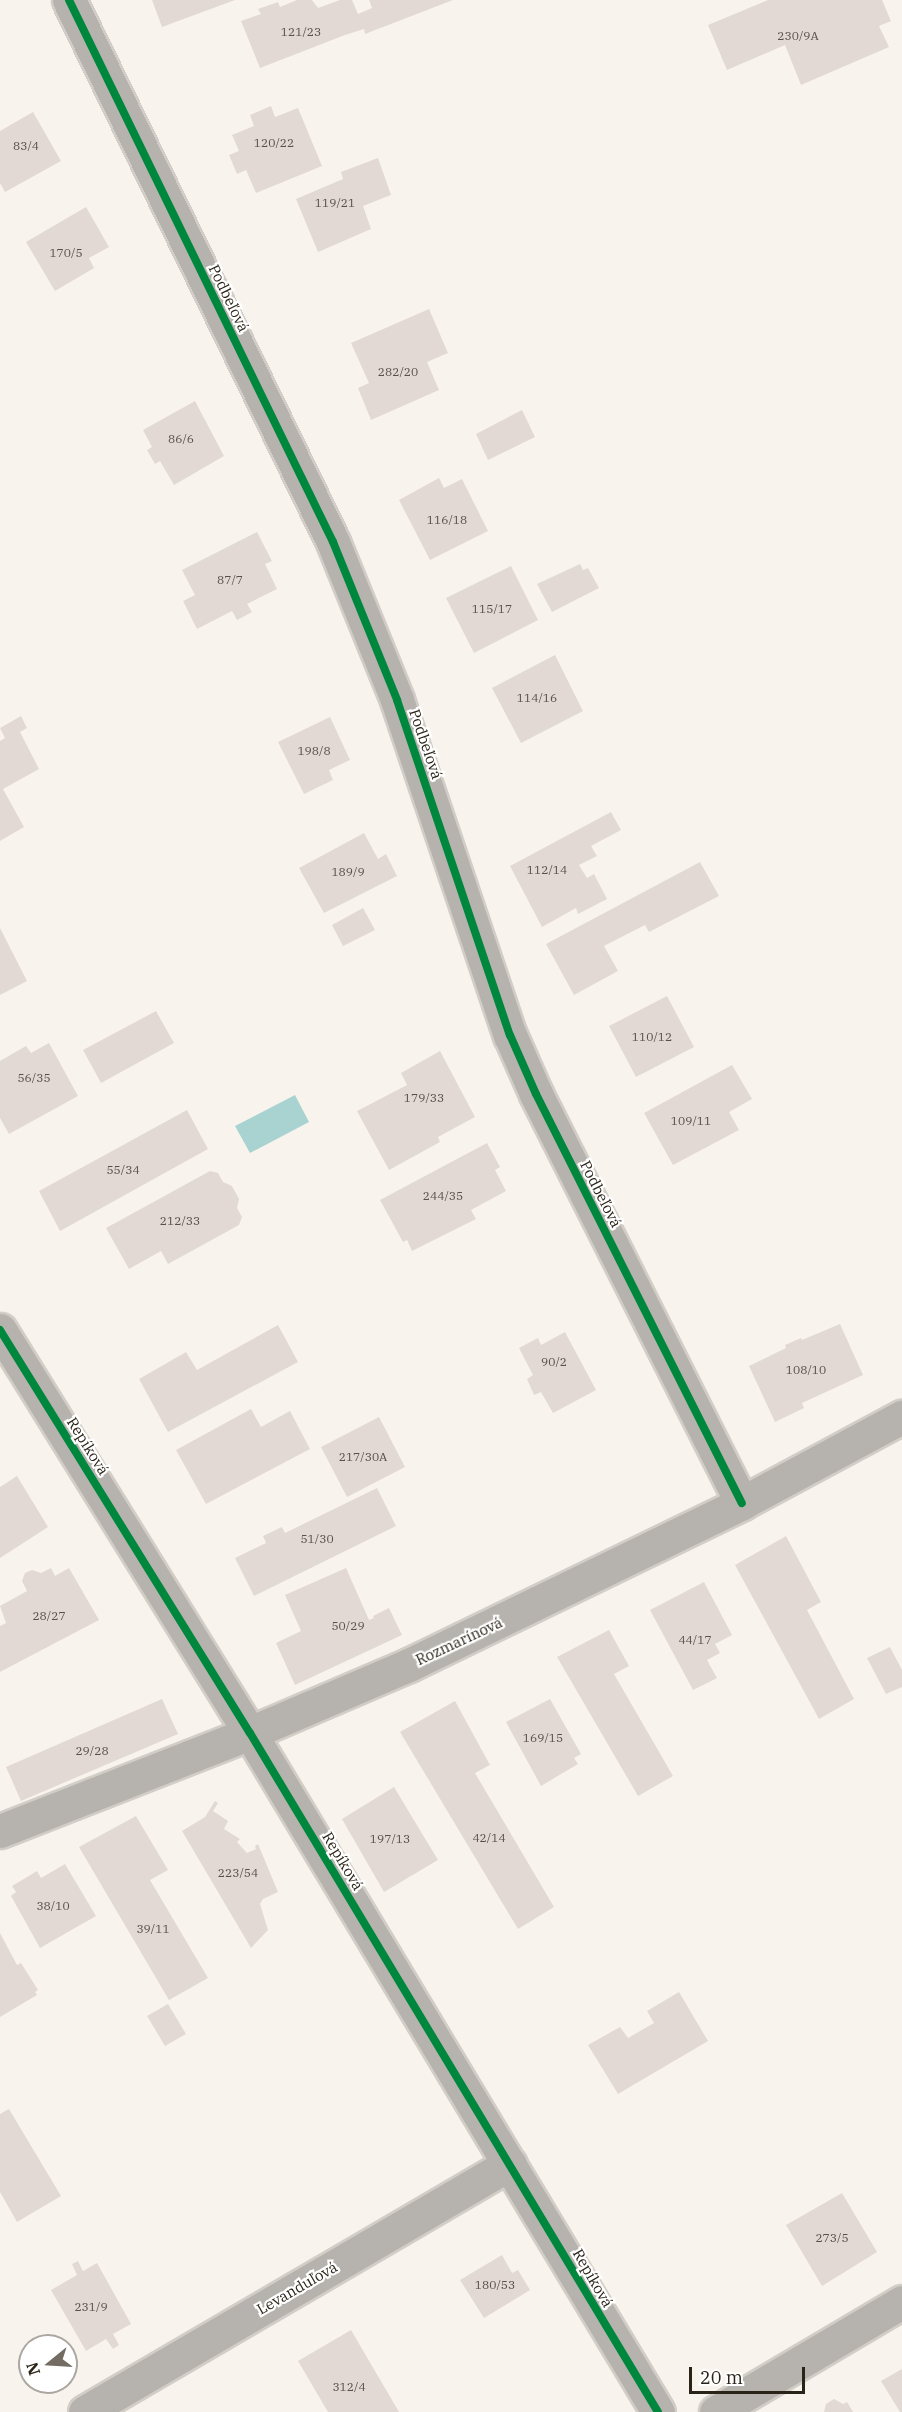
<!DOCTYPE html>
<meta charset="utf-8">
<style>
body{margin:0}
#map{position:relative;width:902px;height:2412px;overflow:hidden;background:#f8f4ed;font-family:"IBM Plex Serif",serif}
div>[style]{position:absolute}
.water>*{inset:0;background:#a8d3d1}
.building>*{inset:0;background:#e2d8d4}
.roads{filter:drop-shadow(2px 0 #d2cec7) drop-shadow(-2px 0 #d2cec7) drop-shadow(0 2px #d2cec7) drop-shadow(0 -2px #d2cec7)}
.minor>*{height:33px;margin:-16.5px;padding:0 16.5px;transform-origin:16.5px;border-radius:16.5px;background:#b6b3ae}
.cycleway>*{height:8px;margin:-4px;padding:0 4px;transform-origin:4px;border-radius:4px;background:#00873e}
span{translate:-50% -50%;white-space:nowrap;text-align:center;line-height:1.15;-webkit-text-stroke:4.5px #fff;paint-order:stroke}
.number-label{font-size:12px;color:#585046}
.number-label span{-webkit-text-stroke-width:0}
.street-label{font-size:15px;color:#2a2317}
.north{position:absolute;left:18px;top:2334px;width:60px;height:60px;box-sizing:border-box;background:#fff;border:2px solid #aaa7a2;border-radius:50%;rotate:252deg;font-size:16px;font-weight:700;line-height:24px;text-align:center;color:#2a2317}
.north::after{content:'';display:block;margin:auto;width:21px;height:27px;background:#726c62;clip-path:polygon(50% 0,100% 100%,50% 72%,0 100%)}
.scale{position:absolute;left:689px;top:2367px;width:116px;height:27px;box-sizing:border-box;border:3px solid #2a2317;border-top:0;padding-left:8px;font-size:18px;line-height:21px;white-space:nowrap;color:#2a2317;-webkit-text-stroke:4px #fff;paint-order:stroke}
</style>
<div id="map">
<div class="water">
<i style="clip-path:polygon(295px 1095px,309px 1122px,250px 1153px,235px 1126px)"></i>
</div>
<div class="building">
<i style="clip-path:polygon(152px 0,235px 0,162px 27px)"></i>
<i style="clip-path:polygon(297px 0,312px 0,318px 8px,340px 0,352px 0,358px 14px,372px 8px,369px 0,453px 0,365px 34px,364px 29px,345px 35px,260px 68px,241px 21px,261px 14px,258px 9px,278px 2px,280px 7px)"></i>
<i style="clip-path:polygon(768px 0,882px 0,891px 21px,879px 26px,889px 47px,801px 85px,785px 45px,727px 70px,708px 25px)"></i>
<i style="clip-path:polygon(271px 106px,275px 117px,298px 108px,322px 166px,256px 193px,246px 170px,237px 174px,229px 155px,239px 151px,232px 135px,254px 126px,250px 115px)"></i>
<i style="clip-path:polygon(33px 112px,61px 161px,5px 192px,0 183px,0 131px)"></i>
<i style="clip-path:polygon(378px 158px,391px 195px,363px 206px,371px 229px,318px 252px,296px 199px,343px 179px,341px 172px)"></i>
<i style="clip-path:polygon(86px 207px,109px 247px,89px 258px,94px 268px,55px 291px,26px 242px)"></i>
<i style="clip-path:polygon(429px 309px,448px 353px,427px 362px,439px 390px,371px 420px,358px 388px,369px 383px,351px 343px)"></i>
<i style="clip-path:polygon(195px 401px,224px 456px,174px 485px,160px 461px,155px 464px,147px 450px,152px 447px,143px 430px)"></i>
<i style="clip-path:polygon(522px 410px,535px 437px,488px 460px,476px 434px)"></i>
<i style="clip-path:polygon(439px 478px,444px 488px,462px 479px,488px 531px,430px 560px,399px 500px)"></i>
<i style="clip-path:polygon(257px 532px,272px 561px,265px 564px,277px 589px,247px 604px,252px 612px,237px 620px,232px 611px,197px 629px,183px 601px,195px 595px,182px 570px)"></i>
<i style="clip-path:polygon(580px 564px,583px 570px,588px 568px,599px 588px,552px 612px,537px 584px)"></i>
<i style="clip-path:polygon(511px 566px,538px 620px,474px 653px,446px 598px)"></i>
<i style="clip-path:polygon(555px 655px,583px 711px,521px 743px,492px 688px)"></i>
<i style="clip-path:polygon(21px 716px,27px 728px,20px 732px,39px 769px,3px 789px,24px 827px,0 841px,0 741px,5px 738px,0 728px)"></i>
<i style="clip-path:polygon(330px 717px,350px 760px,329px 770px,333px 780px,304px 794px,278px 742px)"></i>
<i style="clip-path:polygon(611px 812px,621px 830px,591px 846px,597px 856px,579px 865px,587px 878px,594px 874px,607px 899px,578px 914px,576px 908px,542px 927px,510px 866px)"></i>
<i style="clip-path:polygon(364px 833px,378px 859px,386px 854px,397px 876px,324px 913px,299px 868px)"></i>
<i style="clip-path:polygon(700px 862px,719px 896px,649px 932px,645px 925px,604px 946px,618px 971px,574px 995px,546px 944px)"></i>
<i style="clip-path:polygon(363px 908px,375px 930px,343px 946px,332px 925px)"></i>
<i style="clip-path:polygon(0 928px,27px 981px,0 995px)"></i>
<i style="clip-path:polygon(667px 996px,694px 1047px,636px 1077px,609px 1026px)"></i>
<i style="clip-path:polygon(156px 1011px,174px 1043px,101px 1083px,83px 1050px)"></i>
<i style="clip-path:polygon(49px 1043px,78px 1096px,9px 1134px,0 1118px,0 1061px,26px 1046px,31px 1053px)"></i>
<i style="clip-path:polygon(440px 1051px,475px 1117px,438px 1137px,440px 1142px,389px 1170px,357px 1111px,407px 1085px,401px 1073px)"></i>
<i style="clip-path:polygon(732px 1065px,752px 1099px,729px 1112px,739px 1130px,673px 1165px,644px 1113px)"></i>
<i style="clip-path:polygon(187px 1110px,208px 1149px,60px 1231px,39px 1191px)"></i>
<i style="clip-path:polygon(487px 1143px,500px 1167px,495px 1170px,506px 1191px,471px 1210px,476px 1219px,412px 1251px,407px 1240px,403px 1242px,380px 1200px)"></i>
<i style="clip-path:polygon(210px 1171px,218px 1173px,223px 1182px,232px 1186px,239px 1199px,237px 1208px,242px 1217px,239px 1225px,168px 1264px,161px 1251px,129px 1269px,106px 1228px)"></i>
<i style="clip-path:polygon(840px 1324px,863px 1375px,802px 1403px,804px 1408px,775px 1422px,749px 1366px,786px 1348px,785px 1345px,801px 1338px,802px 1340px)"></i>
<i style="clip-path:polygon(278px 1325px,298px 1362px,168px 1432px,139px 1379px,186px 1352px,197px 1370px)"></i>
<i style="clip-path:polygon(565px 1332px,596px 1390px,553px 1413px,541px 1392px,534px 1395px,527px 1379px,533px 1375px,519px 1348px,538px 1338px,541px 1345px)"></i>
<i style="clip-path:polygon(251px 1409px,261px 1427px,290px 1411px,310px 1449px,206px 1504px,176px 1450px)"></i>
<i style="clip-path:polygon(379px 1417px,405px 1467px,347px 1497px,321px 1447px)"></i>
<i style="clip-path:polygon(17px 1476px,48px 1527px,0 1558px,0 1487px)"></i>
<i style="clip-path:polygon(377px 1488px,396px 1526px,254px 1596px,235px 1558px,266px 1543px,263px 1536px,282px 1527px,285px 1533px)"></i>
<i style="clip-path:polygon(786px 1536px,821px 1602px,807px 1610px,854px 1699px,819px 1719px,735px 1565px)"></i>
<i style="clip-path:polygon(51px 1568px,55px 1576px,69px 1568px,99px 1620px,0 1672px,0 1626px,6px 1623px,0 1606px,27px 1591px,22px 1581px,25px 1573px,32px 1570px,41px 1573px)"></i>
<i style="clip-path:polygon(346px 1568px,369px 1620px,374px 1618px,373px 1616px,389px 1608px,402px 1635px,295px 1685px,276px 1643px,301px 1631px,285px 1595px)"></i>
<i style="clip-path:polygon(704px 1582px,732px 1635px,715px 1644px,720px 1653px,707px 1660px,717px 1678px,693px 1690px,650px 1610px)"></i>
<i style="clip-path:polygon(609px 1630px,629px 1666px,614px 1674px,673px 1776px,638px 1796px,557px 1657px)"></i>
<i style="clip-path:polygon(890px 1647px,902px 1670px,902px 1687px,886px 1694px,867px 1658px)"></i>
<i style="clip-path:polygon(162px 1699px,178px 1734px,21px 1801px,6px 1767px)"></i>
<i style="clip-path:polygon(550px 1699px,581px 1754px,574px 1758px,578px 1764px,541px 1786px,506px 1722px)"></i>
<i style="clip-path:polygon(455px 1701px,490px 1765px,475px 1773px,554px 1907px,518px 1929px,400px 1732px)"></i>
<i style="clip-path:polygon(394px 1787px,438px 1860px,384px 1892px,342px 1819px)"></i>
<i style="clip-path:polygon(215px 1801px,218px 1803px,213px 1811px,228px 1821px,224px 1829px,240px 1839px,237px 1842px,247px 1853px,256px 1849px,255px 1846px,258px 1844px,278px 1892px,263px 1899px,260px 1904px,268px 1930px,251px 1948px,182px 1831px,205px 1817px)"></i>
<i style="clip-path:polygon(136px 1816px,168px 1870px,150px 1880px,208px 1978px,169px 2000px,79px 1847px)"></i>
<i style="clip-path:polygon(65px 1864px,96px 1916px,40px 1948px,11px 1896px,16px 1892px,12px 1886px,37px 1871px,41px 1878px)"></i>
<i style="clip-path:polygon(0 1933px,17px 1965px,21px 1963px,38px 1990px,35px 1992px,37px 1995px,0 2017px)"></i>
<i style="clip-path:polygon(679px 1992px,708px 2041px,618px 2094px,588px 2045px,620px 2027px,628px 2038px,654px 2023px,647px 2011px)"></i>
<i style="clip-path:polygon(168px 2004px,186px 2034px,165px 2046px,147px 2016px)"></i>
<i style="clip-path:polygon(9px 2109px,61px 2196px,17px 2222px,0 2192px,0 2114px)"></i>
<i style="clip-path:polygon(842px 2193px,877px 2252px,822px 2286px,786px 2225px)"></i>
<i style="clip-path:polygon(502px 2255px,512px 2273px,518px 2270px,530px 2290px,484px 2318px,460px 2280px)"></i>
<i style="clip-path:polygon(78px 2261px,83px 2271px,97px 2263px,131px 2324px,113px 2334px,119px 2345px,113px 2349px,106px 2339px,86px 2351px,51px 2290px,77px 2275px,72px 2264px)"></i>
<i style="clip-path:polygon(351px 2330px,399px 2412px,328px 2412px,298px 2361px)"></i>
<i style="clip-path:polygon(902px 2369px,902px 2412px,900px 2412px,881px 2381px)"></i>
<i style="clip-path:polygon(834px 2399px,843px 2404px,847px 2402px,853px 2412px,824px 2412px,826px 2404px)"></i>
</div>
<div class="roads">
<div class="minor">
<i style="left:69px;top:0;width:603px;rotate:64.03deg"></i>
<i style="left:333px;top:542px;width:170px;rotate:67.9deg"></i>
<i style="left:397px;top:700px;width:354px;rotate:71.4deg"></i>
<i style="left:510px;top:1035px;width:64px;rotate:66.2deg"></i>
<i style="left:536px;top:1094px;width:458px;rotate:63.3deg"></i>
<i style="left:0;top:1330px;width:474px;rotate:58.2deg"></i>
<i style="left:250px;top:1733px;width:792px;rotate:59deg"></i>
<i style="left:0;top:1831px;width:269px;rotate:-21.4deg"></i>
<i style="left:250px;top:1733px;width:173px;rotate:-23.2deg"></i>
<i style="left:409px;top:1665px;width:370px;rotate:-25.9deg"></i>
<i style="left:742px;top:1503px;width:182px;rotate:-28.3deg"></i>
<i style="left:85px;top:2412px;width:492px;rotate:-30.3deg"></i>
<i style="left:716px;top:2412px;width:216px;rotate:-30.6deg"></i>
</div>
</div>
<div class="cycleway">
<i style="left:69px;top:0;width:603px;rotate:64.03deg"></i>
<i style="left:333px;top:542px;width:170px;rotate:67.9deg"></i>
<i style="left:397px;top:700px;width:354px;rotate:71.4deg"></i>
<i style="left:510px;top:1035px;width:64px;rotate:66.2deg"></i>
<i style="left:536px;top:1094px;width:458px;rotate:63.3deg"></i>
<i style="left:0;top:1330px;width:474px;rotate:58.2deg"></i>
<i style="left:250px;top:1733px;width:792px;rotate:59deg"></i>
</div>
<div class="number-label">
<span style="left:301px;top:32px">121/23</span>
<span style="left:798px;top:36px">230/9A</span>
<span style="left:274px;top:143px">120/22</span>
<span style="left:26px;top:146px">83/4</span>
<span style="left:335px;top:203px">119/21</span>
<span style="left:66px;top:253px">170/5</span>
<span style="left:398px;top:372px">282/20</span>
<span style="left:181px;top:439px">86/6</span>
<span style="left:447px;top:520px">116/18</span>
<span style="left:230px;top:580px">87/7</span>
<span style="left:492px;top:609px">115/17</span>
<span style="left:537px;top:698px">114/16</span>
<span style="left:314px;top:751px">198/8</span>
<span style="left:547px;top:870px">112/14</span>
<span style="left:348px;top:872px">189/9</span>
<span style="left:652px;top:1037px">110/12</span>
<span style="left:34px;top:1078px">56/35</span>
<span style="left:424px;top:1098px">179/33</span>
<span style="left:691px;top:1121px">109/11</span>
<span style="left:123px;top:1170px">55/34</span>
<span style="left:443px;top:1196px">244/35</span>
<span style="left:180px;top:1221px">212/33</span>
<span style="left:554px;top:1362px">90/2</span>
<span style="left:806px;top:1370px">108/10</span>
<span style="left:363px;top:1457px">217/30A</span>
<span style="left:317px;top:1539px">51/30</span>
<span style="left:49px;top:1616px">28/27</span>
<span style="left:348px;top:1626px">50/29</span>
<span style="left:695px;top:1640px">44/17</span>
<span style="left:543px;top:1738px">169/15</span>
<span style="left:92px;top:1751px">29/28</span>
<span style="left:489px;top:1838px">42/14</span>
<span style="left:390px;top:1839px">197/13</span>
<span style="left:238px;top:1873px">223/54</span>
<span style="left:53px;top:1906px">38/10</span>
<span style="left:153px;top:1929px">39/11</span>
<span style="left:832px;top:2238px">273/5</span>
<span style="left:495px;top:2285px">180/53</span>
<span style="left:91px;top:2307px">231/9</span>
<span style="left:349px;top:2387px">312/4</span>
</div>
<div class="street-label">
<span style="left:229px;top:298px;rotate:64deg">Podbeľová</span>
<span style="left:426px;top:744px;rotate:71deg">Podbeľová</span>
<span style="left:601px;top:1194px;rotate:63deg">Podbeľová</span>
<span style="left:88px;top:1446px;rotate:58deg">Repíková</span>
<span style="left:459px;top:1641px;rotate:-25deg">Rozmarínová</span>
<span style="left:343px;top:1861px;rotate:59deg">Repíková</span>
<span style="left:593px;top:2278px;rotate:60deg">Repíková</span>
<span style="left:297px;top:2288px;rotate:-30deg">Levanduľová</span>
</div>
<div class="north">N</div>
<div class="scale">20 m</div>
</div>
